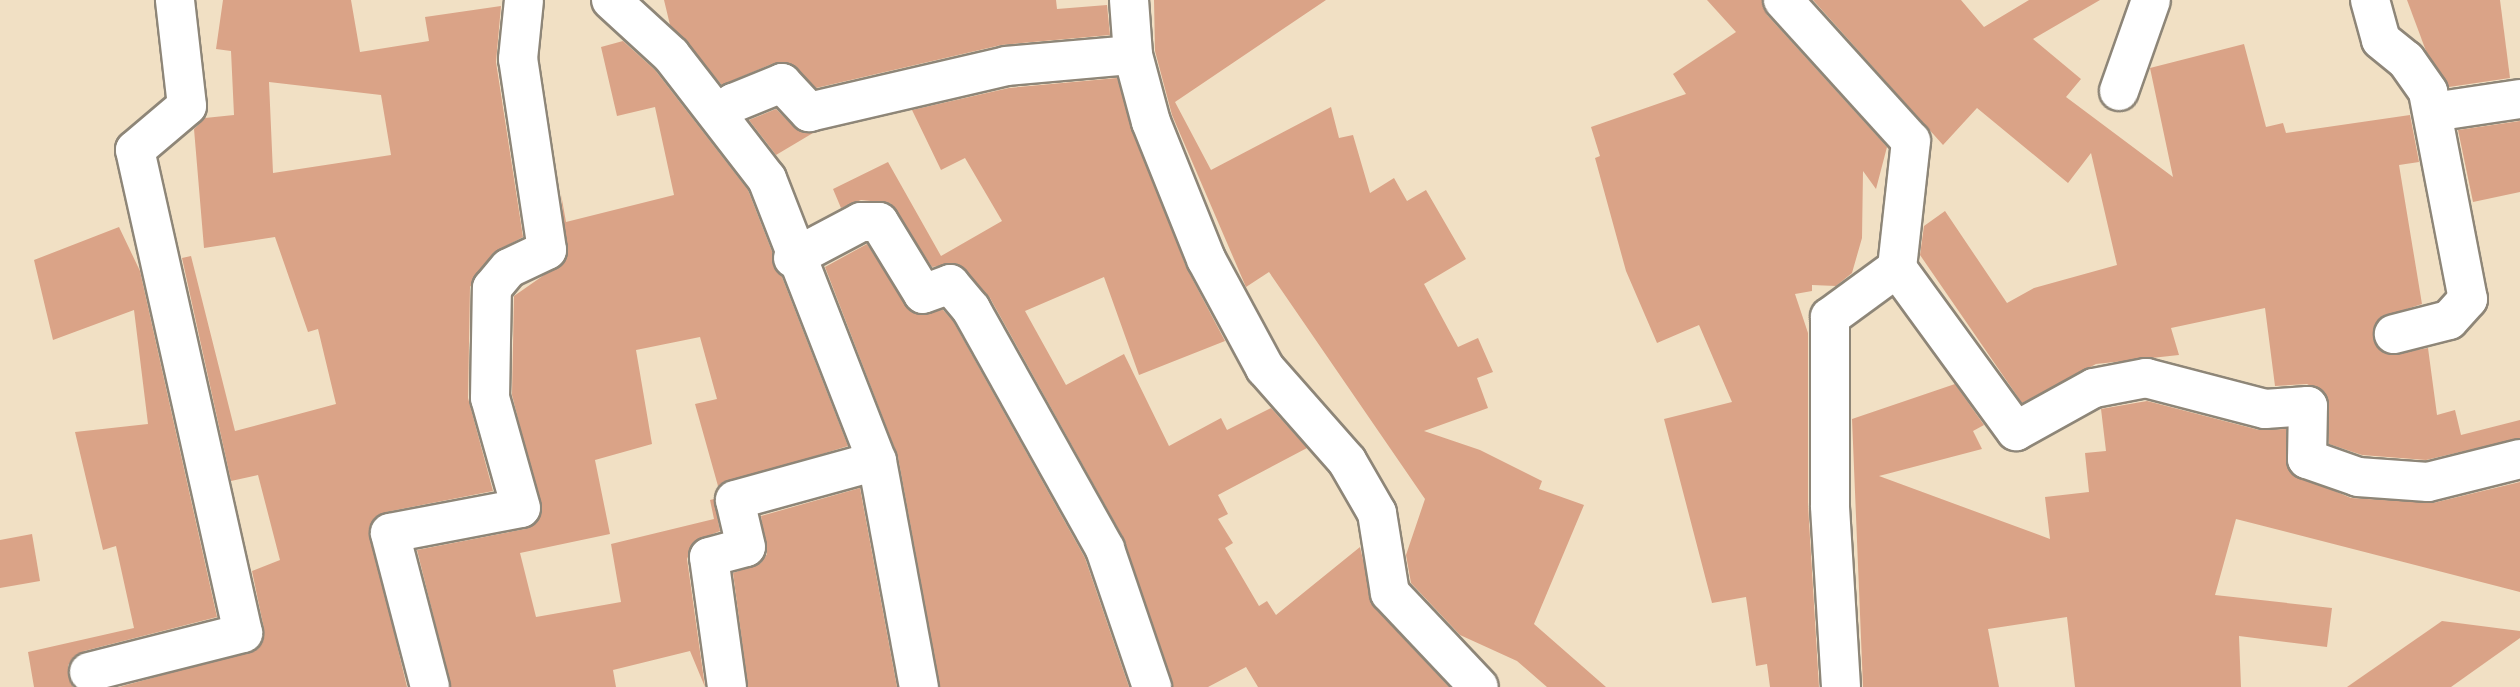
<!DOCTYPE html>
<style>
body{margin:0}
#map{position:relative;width:2520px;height:687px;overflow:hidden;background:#f1e0c4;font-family:"IM FELL English",serif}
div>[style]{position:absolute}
.building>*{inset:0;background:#daa387}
.roads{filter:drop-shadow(2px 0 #8e8678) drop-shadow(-2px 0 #8e8678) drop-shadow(0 2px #8e8678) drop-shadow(0 -2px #8e8678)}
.minor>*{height:38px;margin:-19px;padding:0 19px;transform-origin:19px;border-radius:19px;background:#fff}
span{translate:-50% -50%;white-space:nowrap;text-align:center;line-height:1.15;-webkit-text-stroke:5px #f6f6f2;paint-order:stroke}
</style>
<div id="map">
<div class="building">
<i style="clip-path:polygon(evenodd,223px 0,351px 0,360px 52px,429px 41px,425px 17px,501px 6px,496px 62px,523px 237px,493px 253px,470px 287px,468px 398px,493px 491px,386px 512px,369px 527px,407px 687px,119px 687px,258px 649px,264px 629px,252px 571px,280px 560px,258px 475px,231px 481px,182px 258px,191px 256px,235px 431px,336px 404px,318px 329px,308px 332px,275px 237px,204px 248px,194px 129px,205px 118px,234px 115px,231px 51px,216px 49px,223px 0,269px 82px,381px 95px,391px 155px,273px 173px,269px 82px)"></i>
<i style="clip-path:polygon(664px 0,1056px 0,1057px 9px,1107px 5px,1110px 35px,1001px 45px,816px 88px,797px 68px,774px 63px,722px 85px,670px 25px)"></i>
<i style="clip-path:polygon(1154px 0,1326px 0,1175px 102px,1211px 170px,1331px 107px,1339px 138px,1353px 135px,1370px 193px,1394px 178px,1407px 201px,1426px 190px,1466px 259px,1424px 284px,1458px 347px,1478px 338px,1493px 372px,1477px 378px,1488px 408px,1424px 431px,1480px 450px,1542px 481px,1539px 489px,1584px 505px,1534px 624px,1606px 687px,1547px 687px,1517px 661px,1460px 635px,1411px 583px,1406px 555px,1425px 499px,1269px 272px,1246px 287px,1172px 115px,1155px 51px)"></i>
<i style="clip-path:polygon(1707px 0,1762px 0,1767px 15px,1887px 147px,1876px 189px,1863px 171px,1862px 238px,1852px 273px,1836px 286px,1812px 285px,1812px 291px,1795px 294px,1808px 333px,1808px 505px,1819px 687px,1770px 687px,1767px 664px,1756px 666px,1746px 597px,1712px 603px,1664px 419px,1732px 402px,1699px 325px,1657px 343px,1626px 271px,1595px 158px,1600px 156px,1591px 127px,1686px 94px,1673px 74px,1736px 32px)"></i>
<i style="clip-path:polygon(1813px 0,1961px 0,1984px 27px,2029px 0,2100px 0,2033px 39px,2081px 79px,2066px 97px,2173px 177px,2150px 68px,2244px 44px,2266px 127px,2283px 123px,2286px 133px,2410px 115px,2419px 162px,2399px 165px,2422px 304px,2379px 318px,2373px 340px,2389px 355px,2428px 348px,2437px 415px,2455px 410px,2461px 435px,2520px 420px,2520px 438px,2426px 460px,2362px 455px,2329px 444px,2326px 394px,2307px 384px,2275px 386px,2265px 308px,2171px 328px,2179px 355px,2096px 364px,2022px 403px,1920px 255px,1924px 226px,1945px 211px,2007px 303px,2034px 288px,2117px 265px,2091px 153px,2068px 183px,1977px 108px,1943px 145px)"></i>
<i style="clip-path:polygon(2407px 0,2500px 0,2510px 78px,2449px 87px,2426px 51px)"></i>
<i style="clip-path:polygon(623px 41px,655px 70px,748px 190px,848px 446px,718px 486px,695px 404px,717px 399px,700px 337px,636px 350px,652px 444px,595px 460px,610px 534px,520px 553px,536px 617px,621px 602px,611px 544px,714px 519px,710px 500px,714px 499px,720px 531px,695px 541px,687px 559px,705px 687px,690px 651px,613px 670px,616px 687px,451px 687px,417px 550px,525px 529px,542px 513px,512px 395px,514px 296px,567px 259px,561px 194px,566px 222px,674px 195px,655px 107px,617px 116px,601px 47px)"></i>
<i style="clip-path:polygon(1117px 78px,1186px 267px,1225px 341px,1139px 375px,1104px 277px,1025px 311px,1066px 385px,1124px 354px,1169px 446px,1221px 418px,1227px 430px,1271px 408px,1307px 448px,1218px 495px,1228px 514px,1218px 519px,1233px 543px,1225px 548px,1259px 606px,1267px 601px,1276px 615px,1360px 547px,1374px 607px,1449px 687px,1258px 687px,1246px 667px,1208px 687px,1173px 687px,1124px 539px,990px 298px,956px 263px,932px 267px,890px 203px,861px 200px,841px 208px,833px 189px,888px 162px,941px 256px,1002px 221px,965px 158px,941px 170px,912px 110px,1009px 88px)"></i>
<i style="clip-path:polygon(776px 109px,794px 127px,813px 133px,776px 155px,749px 120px)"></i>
<i style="clip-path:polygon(2520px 121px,2520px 192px,2473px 202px,2458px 130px)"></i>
<i style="clip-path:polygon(119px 227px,140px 271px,217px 617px,84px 651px,68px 665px,73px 687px,34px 687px,28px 652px,134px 628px,116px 546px,103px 550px,75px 432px,148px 424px,134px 310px,53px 340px,34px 260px)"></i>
<i style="clip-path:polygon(867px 244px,911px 312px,943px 310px,953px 321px,1085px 558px,1129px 687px,940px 687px,898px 457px,825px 267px)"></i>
<i style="clip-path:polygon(1955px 384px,1984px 425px,1973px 431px,1982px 449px,1879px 476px,2050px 539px,2045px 497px,2089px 492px,2085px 453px,2106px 451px,2101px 409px,2147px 401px,2259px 430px,2286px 429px,2290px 472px,2351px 498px,2433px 503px,2520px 482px,2520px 592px,2236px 519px,2215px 595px,2332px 608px,2327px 647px,2239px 636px,2241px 687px,2075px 687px,2067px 617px,1988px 629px,1999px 687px,1863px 687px,1852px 419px)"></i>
<i style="clip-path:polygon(860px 488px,897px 687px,748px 687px,733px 573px,761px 563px,767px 554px,761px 516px)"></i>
<i style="clip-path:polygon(32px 534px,40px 581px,0 588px,0 540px)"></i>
<i style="clip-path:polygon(2442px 621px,2520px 631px,2520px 638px,2451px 687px,2347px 687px)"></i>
</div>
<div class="roads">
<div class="minor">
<i style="left:611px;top:0;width:81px;rotate:42.5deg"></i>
<i style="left:671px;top:55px;width:157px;rotate:52.3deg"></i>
<i style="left:767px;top:179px;width:303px;rotate:68.7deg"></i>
<i style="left:877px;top:461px;width:230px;rotate:79.5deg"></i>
<i style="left:1129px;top:0;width:55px;rotate:85.8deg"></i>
<i style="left:1133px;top:55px;width:69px;rotate:75deg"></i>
<i style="left:1151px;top:122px;width:148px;rotate:68.1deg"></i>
<i style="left:1206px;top:259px;width:124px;rotate:61.6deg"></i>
<i style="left:1265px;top:368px;width:124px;rotate:48.6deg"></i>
<i style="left:1347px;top:461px;width:60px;rotate:60deg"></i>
<i style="left:1377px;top:513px;width:81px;rotate:80.8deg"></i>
<i style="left:1390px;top:593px;width:129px;rotate:46.6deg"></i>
<i style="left:1783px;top:0;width:190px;rotate:47.8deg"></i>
<i style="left:1911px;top:141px;width:128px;rotate:96.3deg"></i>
<i style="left:1897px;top:268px;width:202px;rotate:53.9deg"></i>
<i style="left:2016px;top:431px;width:89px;rotate:-28.9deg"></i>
<i style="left:2094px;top:388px;width:53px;rotate:-10.9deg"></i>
<i style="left:2146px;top:378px;width:123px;rotate:14.6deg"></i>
<i style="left:2265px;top:409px;width:43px;rotate:-4deg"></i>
<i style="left:2308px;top:406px;width:53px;rotate:91.1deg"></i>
<i style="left:2307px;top:459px;width:54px;rotate:19.4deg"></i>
<i style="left:2358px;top:477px;width:70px;rotate:4.1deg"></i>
<i style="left:2428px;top:482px;width:95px;rotate:-14deg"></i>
<i style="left:2370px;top:0;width:41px;rotate:74.6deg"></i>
<i style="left:2381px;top:40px;width:32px;rotate:39deg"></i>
<i style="left:2406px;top:60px;width:39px;rotate:55deg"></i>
<i style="left:2428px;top:92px;width:211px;rotate:79.1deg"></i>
<i style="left:2468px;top:299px;width:28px;rotate:132deg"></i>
<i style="left:2449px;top:320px;width:57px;rotate:165.7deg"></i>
<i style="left:2119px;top:91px;width:96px;rotate:-70.6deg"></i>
<i style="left:2433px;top:112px;width:88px;rotate:-8.5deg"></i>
<i style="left:720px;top:115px;width:18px;rotate:-43deg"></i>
<i style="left:733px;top:103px;width:53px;rotate:-22.2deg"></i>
<i style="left:782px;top:83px;width:40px;rotate:47deg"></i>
<i style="left:809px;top:112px;width:202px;rotate:-13.1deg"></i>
<i style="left:1006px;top:66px;width:127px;rotate:-5deg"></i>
<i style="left:793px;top:258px;width:77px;rotate:-27.9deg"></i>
<i style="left:861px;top:222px;width:18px"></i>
<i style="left:879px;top:222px;width:84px;rotate:58.6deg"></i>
<i style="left:923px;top:294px;width:29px;rotate:-20deg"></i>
<i style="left:950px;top:284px;width:33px;rotate:50deg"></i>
<i style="left:971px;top:309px;width:275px;rotate:60.8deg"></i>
<i style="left:1105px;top:549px;width:146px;rotate:71.2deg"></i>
<i style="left:89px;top:672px;width:159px;rotate:-14.2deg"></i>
<i style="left:243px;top:633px;width:495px;rotate:-102.6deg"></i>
<i style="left:135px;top:150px;width:68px;rotate:-40.2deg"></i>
<i style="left:187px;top:106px;width:107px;rotate:-96.5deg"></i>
<i style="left:430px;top:687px;width:159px;rotate:-104.6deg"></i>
<i style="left:390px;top:533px;width:133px;rotate:-10.8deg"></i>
<i style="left:521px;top:508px;width:114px;rotate:-105.7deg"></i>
<i style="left:490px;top:398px;width:110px;rotate:-89deg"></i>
<i style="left:492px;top:288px;width:26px;rotate:-50deg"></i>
<i style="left:509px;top:268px;width:42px;rotate:-25.3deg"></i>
<i style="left:547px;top:250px;width:193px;rotate:-98.6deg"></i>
<i style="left:518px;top:59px;width:59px;rotate:-84.2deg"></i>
<i style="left:727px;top:687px;width:131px;rotate:-97.9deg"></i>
<i style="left:709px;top:557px;width:38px;rotate:-15deg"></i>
<i style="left:746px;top:547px;width:48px;rotate:-103.2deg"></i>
<i style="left:735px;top:500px;width:147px;rotate:-15.4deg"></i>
<i style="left:1841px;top:687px;width:182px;rotate:-93.5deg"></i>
<i style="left:1830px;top:505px;width:188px;rotate:-90deg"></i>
<i style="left:1830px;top:317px;width:83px;rotate:-36.2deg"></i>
</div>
</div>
</div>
